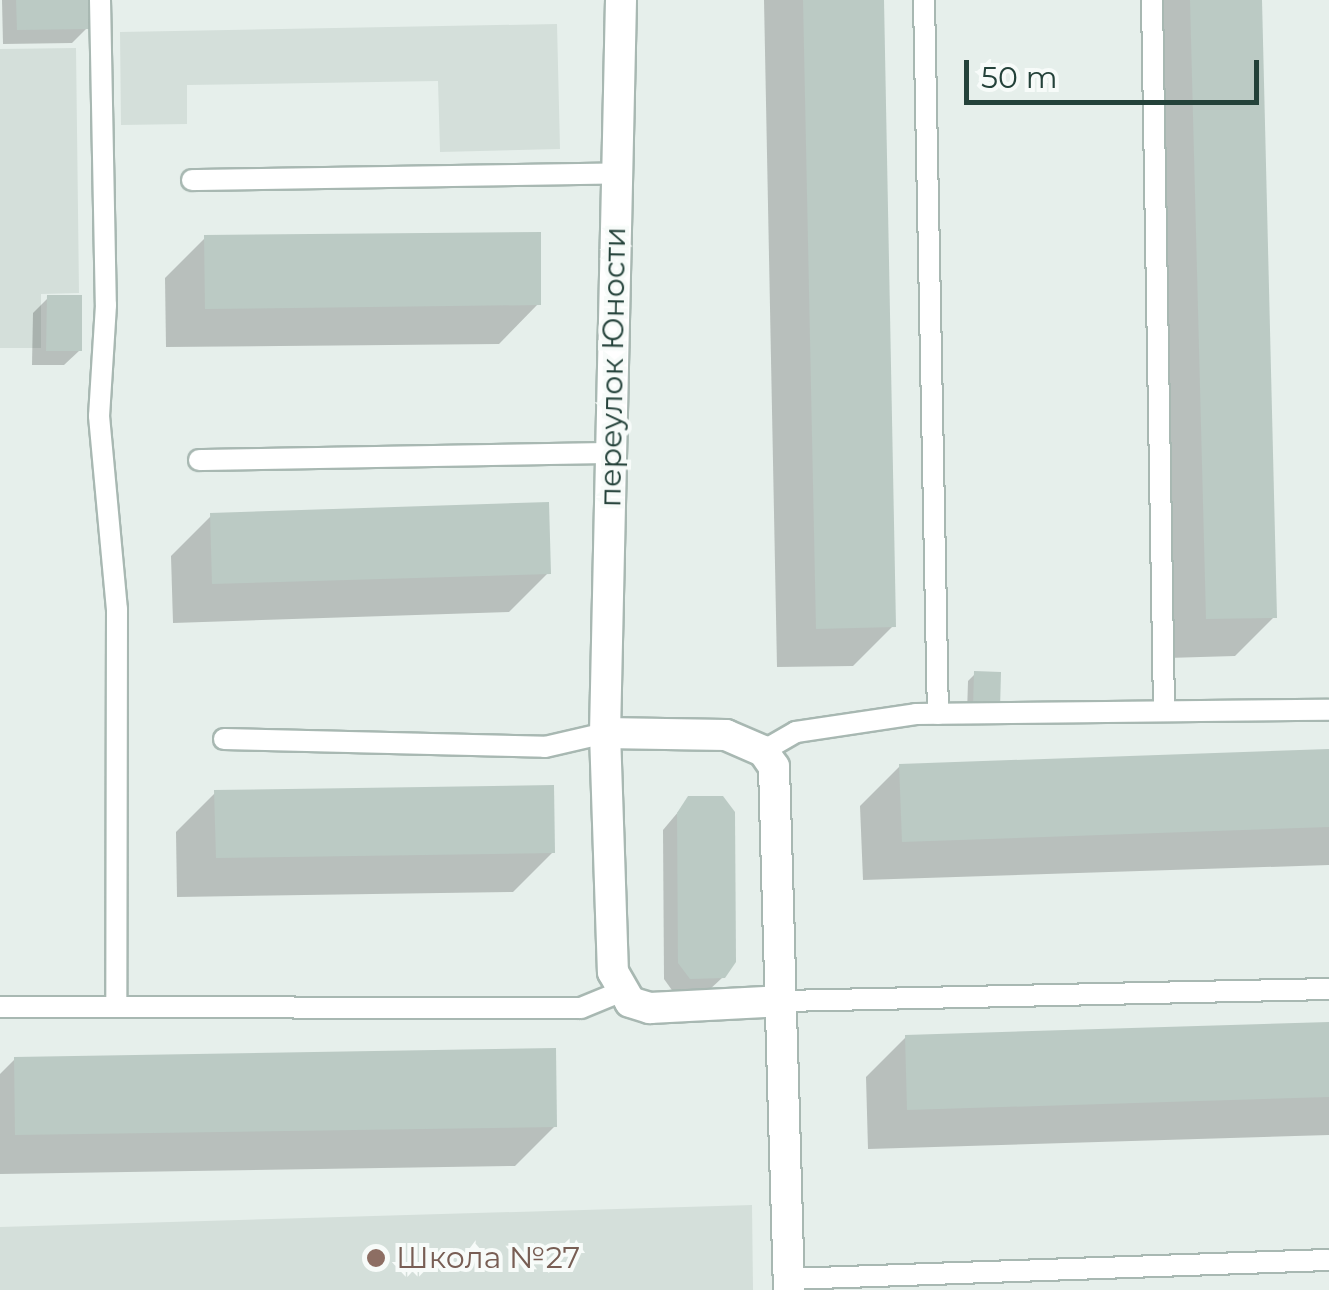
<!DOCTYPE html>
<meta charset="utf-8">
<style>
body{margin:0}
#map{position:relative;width:1329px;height:1290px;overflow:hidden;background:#e6efeb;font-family:Montserrat,sans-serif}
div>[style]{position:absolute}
.built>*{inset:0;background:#d4dfda}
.shadow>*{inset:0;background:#0003}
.building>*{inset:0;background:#bbcac4}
.roads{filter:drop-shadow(2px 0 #a8b8b2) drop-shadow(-2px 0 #a8b8b2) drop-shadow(0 2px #a8b8b2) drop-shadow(0 -2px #a8b8b2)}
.service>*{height:20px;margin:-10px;padding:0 10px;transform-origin:10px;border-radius:10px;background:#fff}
.minor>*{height:30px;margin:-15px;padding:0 15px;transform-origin:15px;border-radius:15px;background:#fff}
.dots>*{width:28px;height:28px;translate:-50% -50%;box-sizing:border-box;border:5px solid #f7fbf9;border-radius:50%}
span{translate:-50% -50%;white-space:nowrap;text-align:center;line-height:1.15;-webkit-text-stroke:8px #f7fbf9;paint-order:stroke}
.street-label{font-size:30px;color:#24423a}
.education-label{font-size:30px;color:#785e54}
.left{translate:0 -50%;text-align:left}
.scale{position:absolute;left:964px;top:60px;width:295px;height:45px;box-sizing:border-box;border:5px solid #24423a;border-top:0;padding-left:12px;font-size:30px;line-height:35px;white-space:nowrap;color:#24423a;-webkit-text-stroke:8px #f7fbf9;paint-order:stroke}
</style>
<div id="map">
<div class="built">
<i style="clip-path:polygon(557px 24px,560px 149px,440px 152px,438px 81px,187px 85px,187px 124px,121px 125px,120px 32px)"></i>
<i style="clip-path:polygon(76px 48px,79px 293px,41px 294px,41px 348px,0 348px,0 49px)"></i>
<i style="clip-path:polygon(752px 1205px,753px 1290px,0 1290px,0 1227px)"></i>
</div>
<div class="shadow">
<i style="clip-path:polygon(2px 0,86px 0,87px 28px,72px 43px,3px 44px)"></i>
<i style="clip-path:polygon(764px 0,881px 0,893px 626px,853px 666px,777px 667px)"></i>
<i style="clip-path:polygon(1160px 0,1259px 0,1274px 617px,1235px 656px,1167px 658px)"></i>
<i style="clip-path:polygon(205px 238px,538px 304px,499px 344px,166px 347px,165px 278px)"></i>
<i style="clip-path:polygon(48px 298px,80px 350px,64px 365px,32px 365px,33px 313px)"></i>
<i style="clip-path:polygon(211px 516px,548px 573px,509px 612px,173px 623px,171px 556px)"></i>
<i style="clip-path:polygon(975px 674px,999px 674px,967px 714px,968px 681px)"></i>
<i style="clip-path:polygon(1329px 752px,1329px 865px,863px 880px,860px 806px,900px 766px)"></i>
<i style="clip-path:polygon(216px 792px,553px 852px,513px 892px,177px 897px,176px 832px)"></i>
<i style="clip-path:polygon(689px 799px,723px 977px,707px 992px,674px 993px,664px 979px,663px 830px)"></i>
<i style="clip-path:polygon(1329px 1024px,1329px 1135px,868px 1149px,866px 1077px,906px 1037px)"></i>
<i style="clip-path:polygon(15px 1059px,555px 1126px,515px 1166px,0 1174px,0 1074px)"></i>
</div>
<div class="building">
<i style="clip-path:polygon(16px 0,89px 0,89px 29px,17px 30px)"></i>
<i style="clip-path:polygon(803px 0,884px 0,896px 627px,816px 629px)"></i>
<i style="clip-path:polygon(1190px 0,1262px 0,1277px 618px,1206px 619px)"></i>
<i style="clip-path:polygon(541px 232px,541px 305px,205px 309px,204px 235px)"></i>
<i style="clip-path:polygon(47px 295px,82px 295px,82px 351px,46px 351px)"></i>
<i style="clip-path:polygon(549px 502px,551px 574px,212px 584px,210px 513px)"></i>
<i style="clip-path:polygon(974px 671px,1001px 672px,1000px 709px,973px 708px)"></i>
<i style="clip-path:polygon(1329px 749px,1329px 827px,902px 842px,899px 764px)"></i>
<i style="clip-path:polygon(554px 785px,555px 853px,216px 858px,214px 790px)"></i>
<i style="clip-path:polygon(688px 796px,723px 796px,735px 812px,736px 962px,725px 978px,690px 979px,678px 963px,677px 813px)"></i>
<i style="clip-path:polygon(1329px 1022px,1329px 1097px,907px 1110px,905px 1035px)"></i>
<i style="clip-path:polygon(556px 1048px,557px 1127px,15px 1135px,14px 1057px)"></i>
</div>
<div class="roads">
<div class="service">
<i style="left:100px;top:0;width:305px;rotate:88.9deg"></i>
<i style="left:106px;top:305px;width:111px;rotate:93.6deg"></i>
<i style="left:99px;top:416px;width:194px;rotate:84.7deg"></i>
<i style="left:117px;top:609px;width:398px;rotate:90.1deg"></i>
<i style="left:924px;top:0;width:714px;rotate:88.88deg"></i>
<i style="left:1152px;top:0;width:711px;rotate:89.03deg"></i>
<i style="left:192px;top:180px;width:425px;rotate:-0.9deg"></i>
<i style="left:199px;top:460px;width:412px;rotate:-1deg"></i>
<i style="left:224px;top:739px;width:321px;rotate:1.4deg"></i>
<i style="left:545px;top:747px;width:62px;rotate:-13.1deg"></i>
<i style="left:763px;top:751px;width:38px;rotate:-30deg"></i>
<i style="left:796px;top:732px;width:121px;rotate:-8.5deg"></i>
<i style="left:916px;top:714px;width:413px;rotate:-0.6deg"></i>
<i style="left:784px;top:1001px;width:545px;rotate:-1.26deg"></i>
<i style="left:0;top:1007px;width:581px;rotate:0.1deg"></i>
<i style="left:581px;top:1008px;width:42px;rotate:-22.3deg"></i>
<i style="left:789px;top:1279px;width:540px;rotate:-2.02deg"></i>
</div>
<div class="minor">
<i style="left:621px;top:0;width:733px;rotate:91.25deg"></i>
<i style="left:605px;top:733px;width:239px;rotate:88.1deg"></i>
<i style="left:613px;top:972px;width:34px;rotate:60deg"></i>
<i style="left:630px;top:1002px;width:21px;rotate:17deg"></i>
<i style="left:650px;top:1008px;width:134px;rotate:-3deg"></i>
<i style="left:605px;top:733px;width:121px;rotate:0.9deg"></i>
<i style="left:726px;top:735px;width:40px;rotate:23.4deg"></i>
<i style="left:763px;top:751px;width:19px;rotate:55deg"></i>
<i style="left:774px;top:767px;width:523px;rotate:88.36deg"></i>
</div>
</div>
<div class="dots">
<i style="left:376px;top:1258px;background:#8d6e63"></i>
</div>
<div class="street-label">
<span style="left:613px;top:367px;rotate:-89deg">переулок Юности</span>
</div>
<div class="education-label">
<span class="left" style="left:396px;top:1258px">Школа №27</span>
</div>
<div class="scale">50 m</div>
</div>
